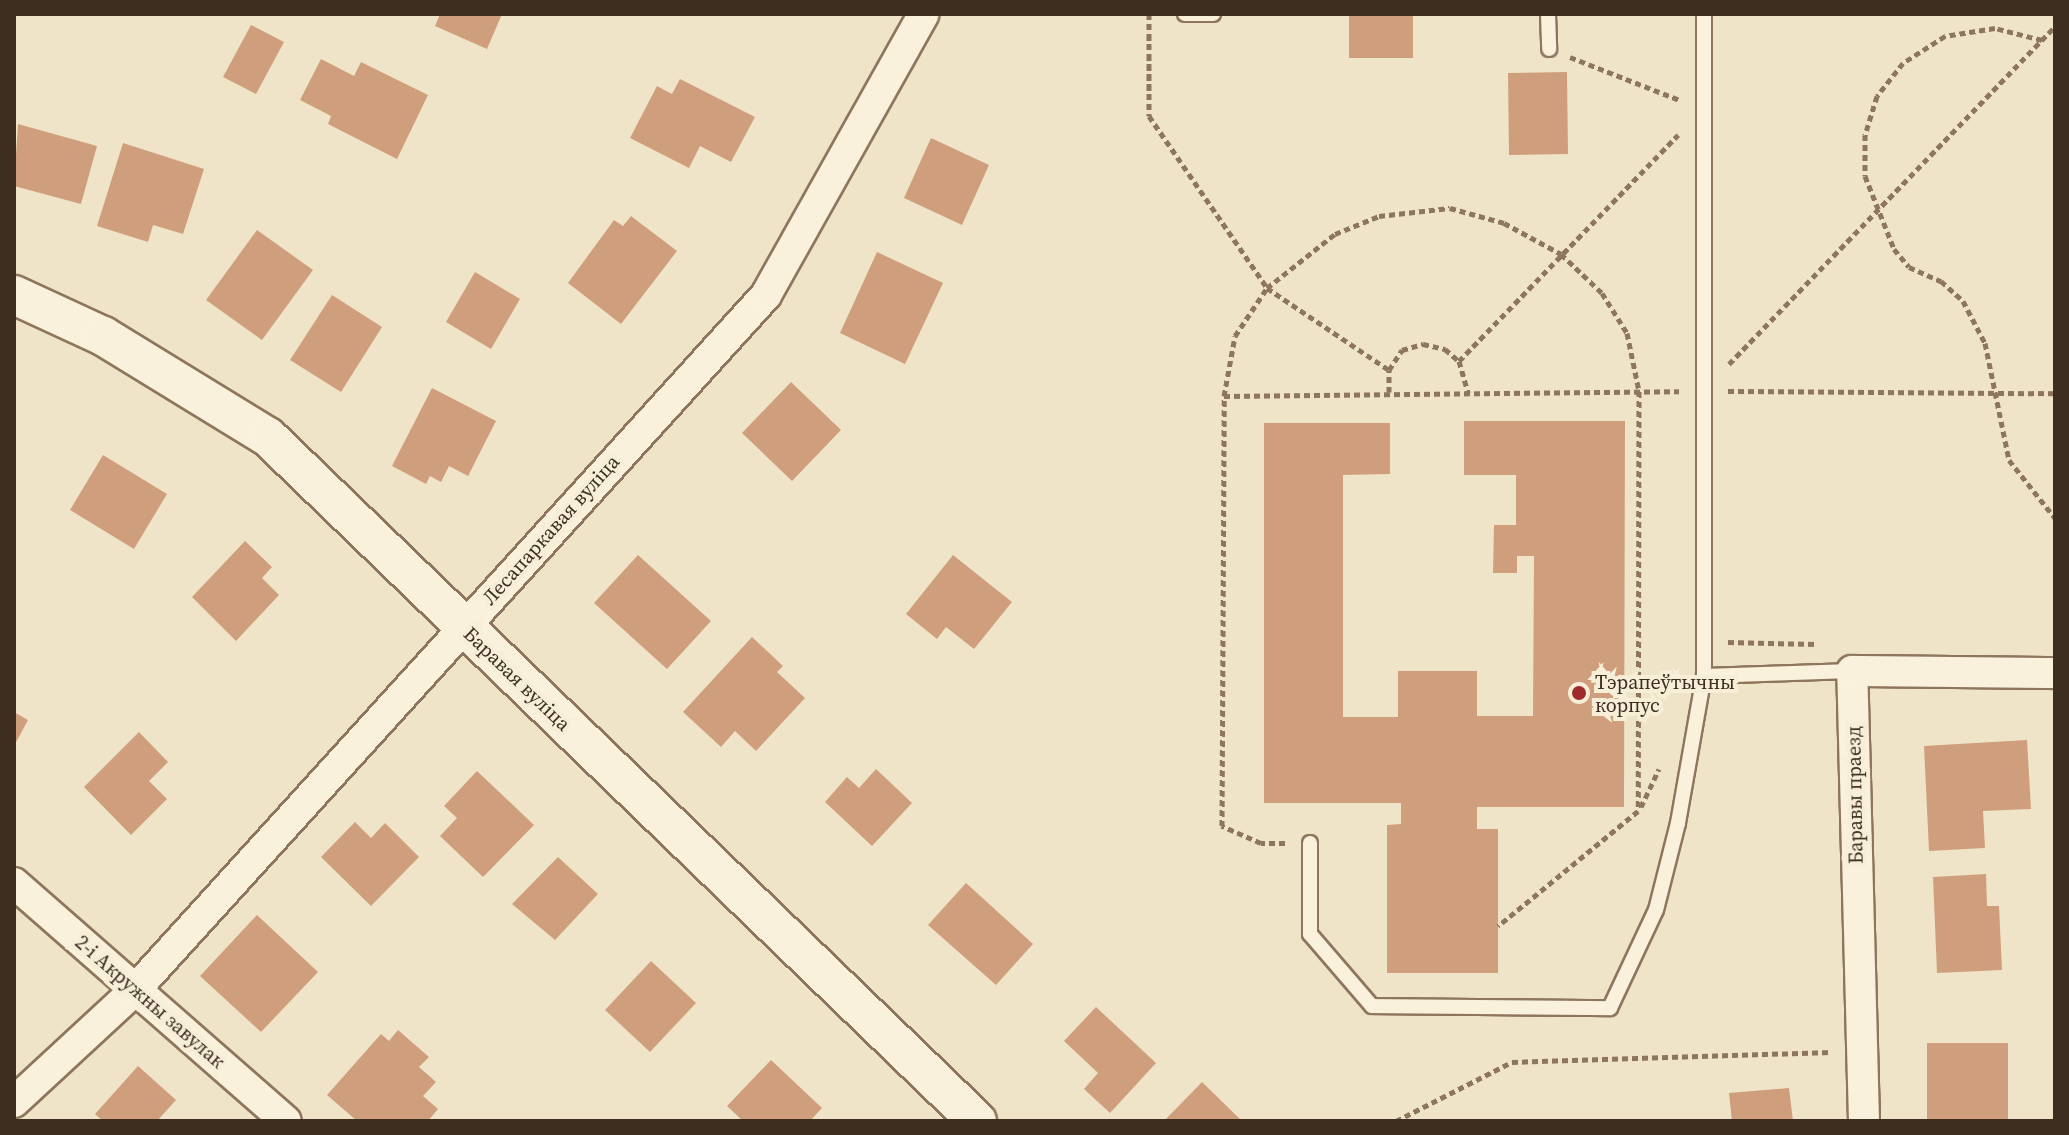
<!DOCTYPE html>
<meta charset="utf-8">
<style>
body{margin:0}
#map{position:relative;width:2069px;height:1135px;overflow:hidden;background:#f0e4c8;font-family:"Source Serif 4",serif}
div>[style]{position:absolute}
.building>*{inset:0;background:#cf9f7d}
.path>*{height:5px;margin-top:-2.5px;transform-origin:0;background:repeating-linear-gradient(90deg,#8d765c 0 6px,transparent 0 10px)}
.roads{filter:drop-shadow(2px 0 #8d765c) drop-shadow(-2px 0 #8d765c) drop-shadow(0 2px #8d765c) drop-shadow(0 -2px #8d765c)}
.service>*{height:14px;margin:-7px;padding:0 7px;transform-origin:7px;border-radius:7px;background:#faf1dc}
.minor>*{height:30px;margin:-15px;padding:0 15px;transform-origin:15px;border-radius:15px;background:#faf1dc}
.tertiary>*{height:38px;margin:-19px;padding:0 19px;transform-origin:19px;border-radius:19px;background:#faf1dc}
.dots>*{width:22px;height:22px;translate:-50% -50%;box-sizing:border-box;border:4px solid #f7eed8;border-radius:50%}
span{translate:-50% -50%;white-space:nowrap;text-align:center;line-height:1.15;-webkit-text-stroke:8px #f7eed8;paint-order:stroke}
.street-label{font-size:20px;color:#3d2e20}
.poi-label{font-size:20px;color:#3d2e20}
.left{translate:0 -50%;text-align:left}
.frame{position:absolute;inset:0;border:16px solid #3d2e20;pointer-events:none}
</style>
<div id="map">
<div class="building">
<i style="clip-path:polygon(440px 14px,502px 14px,487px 49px,435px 26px)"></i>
<i style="clip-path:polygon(1349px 14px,1413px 14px,1413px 58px,1349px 58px)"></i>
<i style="clip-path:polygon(251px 25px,284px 42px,256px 94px,223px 77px)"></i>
<i style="clip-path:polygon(321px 59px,354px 76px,361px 62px,428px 95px,397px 159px,328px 124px,331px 116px,300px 100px)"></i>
<i style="clip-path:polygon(1567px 72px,1568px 154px,1509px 155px,1508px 73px)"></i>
<i style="clip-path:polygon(680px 79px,755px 117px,731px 162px,700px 146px,689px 168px,630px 138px,657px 86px,672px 94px)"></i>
<i style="clip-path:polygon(18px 124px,97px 146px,81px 204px,14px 186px)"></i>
<i style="clip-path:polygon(931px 138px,989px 165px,962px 225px,904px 198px)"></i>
<i style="clip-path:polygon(123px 143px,204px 169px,183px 234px,153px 225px,148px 242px,97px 226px)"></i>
<i style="clip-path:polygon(631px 216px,677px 251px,621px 324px,568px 283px,614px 220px,623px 226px)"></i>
<i style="clip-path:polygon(257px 230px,313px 270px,262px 340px,206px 300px)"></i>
<i style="clip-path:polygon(877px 252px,943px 283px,905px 364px,840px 333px)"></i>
<i style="clip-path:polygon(475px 272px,520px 299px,491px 349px,446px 322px)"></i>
<i style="clip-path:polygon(332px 295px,382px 327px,341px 392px,290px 360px)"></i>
<i style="clip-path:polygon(791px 382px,841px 430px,792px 481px,742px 433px)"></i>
<i style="clip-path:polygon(432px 388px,496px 421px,468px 476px,449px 466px,441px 482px,430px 476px,426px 484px,392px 466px)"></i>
<i style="clip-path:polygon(1464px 421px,1625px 421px,1624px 807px,1477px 807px,1477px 829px,1498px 829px,1498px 973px,1387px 973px,1387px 825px,1401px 824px,1401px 803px,1264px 803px,1264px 423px,1390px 423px,1390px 474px,1343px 475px,1343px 717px,1398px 717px,1398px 671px,1477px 671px,1477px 716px,1533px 716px,1534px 556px,1517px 556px,1517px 573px,1493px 573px,1494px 525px,1516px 525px,1516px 475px,1464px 475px)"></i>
<i style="clip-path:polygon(103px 455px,167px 494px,134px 549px,70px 510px)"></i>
<i style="clip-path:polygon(245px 541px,272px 567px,262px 578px,279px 595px,236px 641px,192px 597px)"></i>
<i style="clip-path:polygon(638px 555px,711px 621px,667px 669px,594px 603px)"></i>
<i style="clip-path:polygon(953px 555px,1012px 602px,974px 649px,946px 627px,937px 639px,906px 614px)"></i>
<i style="clip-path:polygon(752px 637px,783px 666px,777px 672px,805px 698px,756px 751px,735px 731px,721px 747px,683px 712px)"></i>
<i style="clip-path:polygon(14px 712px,28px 720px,14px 746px)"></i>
<i style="clip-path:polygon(139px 732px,168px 762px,149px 781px,167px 799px,131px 835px,84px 787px)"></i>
<i style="clip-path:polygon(2027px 740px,2031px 809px,1983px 811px,1985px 848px,1929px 851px,1924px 746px)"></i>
<i style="clip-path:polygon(876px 769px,912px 803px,872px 846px,825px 802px,847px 777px,859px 788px)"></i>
<i style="clip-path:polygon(477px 771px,534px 825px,483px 877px,440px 836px,457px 818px,444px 806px)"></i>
<i style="clip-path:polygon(355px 822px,371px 838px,385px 823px,419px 857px,371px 906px,321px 857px)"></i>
<i style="clip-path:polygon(558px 857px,598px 894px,555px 940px,512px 904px)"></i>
<i style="clip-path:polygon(1986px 874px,1987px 906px,1999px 906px,2002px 970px,1937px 973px,1933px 877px)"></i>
<i style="clip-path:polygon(966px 883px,1033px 944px,996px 985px,928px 925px)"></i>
<i style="clip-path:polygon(257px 915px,318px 972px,261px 1032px,200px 976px)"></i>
<i style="clip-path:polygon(651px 961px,696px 1003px,650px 1052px,605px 1010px)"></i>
<i style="clip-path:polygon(1096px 1007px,1156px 1063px,1110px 1113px,1084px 1089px,1098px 1073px,1064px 1041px)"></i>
<i style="clip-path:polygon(398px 1030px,429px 1057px,419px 1067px,436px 1082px,423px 1096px,438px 1109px,428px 1121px,357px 1121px,327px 1095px,381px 1034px,389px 1041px)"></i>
<i style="clip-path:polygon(1927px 1043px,2008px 1043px,2008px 1121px,1927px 1121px)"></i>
<i style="clip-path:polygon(771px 1060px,822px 1108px,810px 1121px,743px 1121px,727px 1106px)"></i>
<i style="clip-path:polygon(138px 1066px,176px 1100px,157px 1121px,103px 1121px,95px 1114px)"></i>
<i style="clip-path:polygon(1202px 1082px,1242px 1121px,1164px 1121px)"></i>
<i style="clip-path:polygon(1789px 1088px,1793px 1121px,1732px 1121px,1729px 1093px)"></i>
</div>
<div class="path">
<i style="left:1149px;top:14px;width:102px;rotate:90deg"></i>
<i style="left:1149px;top:116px;width:209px;rotate:55.5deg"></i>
<i style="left:1267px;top:288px;width:147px;rotate:33.9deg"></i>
<i style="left:2042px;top:40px;width:49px;rotate:-165.7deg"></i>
<i style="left:1995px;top:28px;width:51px;rotate:170.9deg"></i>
<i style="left:1945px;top:36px;width:50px;rotate:147.3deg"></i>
<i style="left:1903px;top:63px;width:42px;rotate:128.2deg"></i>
<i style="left:1877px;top:96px;width:41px;rotate:107.1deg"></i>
<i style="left:1865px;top:135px;width:41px;rotate:90deg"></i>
<i style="left:1865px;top:176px;width:79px;rotate:68.3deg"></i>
<i style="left:1894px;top:249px;width:23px;rotate:50deg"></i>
<i style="left:1909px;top:267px;width:35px;rotate:24deg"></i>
<i style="left:1941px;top:281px;width:30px;rotate:42deg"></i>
<i style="left:1963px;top:301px;width:47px;rotate:62.4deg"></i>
<i style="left:1985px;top:343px;width:119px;rotate:78.4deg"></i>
<i style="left:2009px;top:460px;width:74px;rotate:51.6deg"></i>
<i style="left:1570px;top:57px;width:118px;rotate:21.4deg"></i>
<i style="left:1459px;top:361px;width:315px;rotate:-45.9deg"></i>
<i style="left:1729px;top:364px;width:469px;rotate:-46deg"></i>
<i style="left:1728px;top:391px;width:327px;rotate:0.4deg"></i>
<i style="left:1389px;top:392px;width:22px;rotate:-90deg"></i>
<i style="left:1389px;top:370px;width:24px;rotate:-57deg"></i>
<i style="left:1402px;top:350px;width:22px;rotate:-16deg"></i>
<i style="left:1423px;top:344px;width:23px;rotate:13deg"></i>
<i style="left:1445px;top:349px;width:18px;rotate:41deg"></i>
<i style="left:1459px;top:361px;width:33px;rotate:74deg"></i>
<i style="left:1224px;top:396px;width:455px;rotate:-0.6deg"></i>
<i style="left:1728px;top:642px;width:90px;rotate:1.3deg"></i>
<i style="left:1641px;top:807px;width:42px;rotate:-64.7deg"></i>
<i style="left:1285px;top:843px;width:24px;rotate:180deg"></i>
<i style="left:1261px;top:843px;width:43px;rotate:-156.4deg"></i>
<i style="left:1222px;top:826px;width:430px;rotate:-89.7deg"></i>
<i style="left:1224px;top:396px;width:61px;rotate:-79.6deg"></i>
<i style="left:1235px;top:336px;width:58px;rotate:-56.3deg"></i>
<i style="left:1267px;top:288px;width:87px;rotate:-38.5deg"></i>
<i style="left:1335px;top:234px;width:48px;rotate:-22.2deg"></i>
<i style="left:1379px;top:216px;width:71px;rotate:-6.4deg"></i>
<i style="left:1450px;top:208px;width:56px;rotate:15.5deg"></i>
<i style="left:1504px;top:223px;width:65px;rotate:28.5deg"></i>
<i style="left:1561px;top:254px;width:57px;rotate:43.6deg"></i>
<i style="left:1602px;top:293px;width:47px;rotate:58deg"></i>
<i style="left:1627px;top:333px;width:59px;rotate:78.3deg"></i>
<i style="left:1639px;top:391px;width:420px;rotate:90.1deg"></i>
<i style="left:1638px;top:811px;width:181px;rotate:140.6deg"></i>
<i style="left:1396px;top:1121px;width:130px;rotate:-27deg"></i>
<i style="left:1512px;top:1062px;width:319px;rotate:-1.8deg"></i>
</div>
<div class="roads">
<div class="service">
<i style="left:1185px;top:14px;width:28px"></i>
<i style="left:1548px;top:14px;width:35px;rotate:88deg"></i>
<i style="left:1704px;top:14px;width:662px;rotate:90deg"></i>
<i style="left:1704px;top:676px;width:148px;rotate:-1.9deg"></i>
<i style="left:1310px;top:843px;width:91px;rotate:90deg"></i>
<i style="left:1310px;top:934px;width:95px;rotate:49.3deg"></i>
<i style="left:1372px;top:1006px;width:238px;rotate:0.5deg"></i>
<i style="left:1610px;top:1008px;width:108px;rotate:-64.9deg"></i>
<i style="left:1656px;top:910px;width:90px;rotate:-75.8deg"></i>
<i style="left:1678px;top:823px;width:149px;rotate:-80deg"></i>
</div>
<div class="minor">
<i style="left:14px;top:883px;width:361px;rotate:41.2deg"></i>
<i style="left:14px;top:1102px;width:165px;rotate:-42.8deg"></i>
<i style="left:135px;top:990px;width:939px;rotate:-47.76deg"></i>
<i style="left:766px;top:295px;width:322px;rotate:-60.7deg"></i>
<i style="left:1864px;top:1121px;width:450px;rotate:-91.5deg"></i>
<i style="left:1852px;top:671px;width:203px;rotate:0.6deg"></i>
</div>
<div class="tertiary">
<i style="left:14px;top:295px;width:98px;rotate:24.7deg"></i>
<i style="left:103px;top:336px;width:193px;rotate:31.5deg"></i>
<i style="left:268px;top:437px;width:985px;rotate:43.97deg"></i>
</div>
</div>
<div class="dots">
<i style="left:1579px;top:693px;background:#9e2a2b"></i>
</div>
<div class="street-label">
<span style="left:551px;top:530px;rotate:-48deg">Лесапаркавая вуліца</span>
<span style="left:517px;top:679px;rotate:44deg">Баравая вуліца</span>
<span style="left:1855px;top:795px;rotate:-91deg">Баравы праезд</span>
<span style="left:150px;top:1002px;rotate:41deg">2-і Акружны завулак</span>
</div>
<div class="poi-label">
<span class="left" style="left:1595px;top:694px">Тэрапеўтычны<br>корпус</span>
</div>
<div class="frame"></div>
</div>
